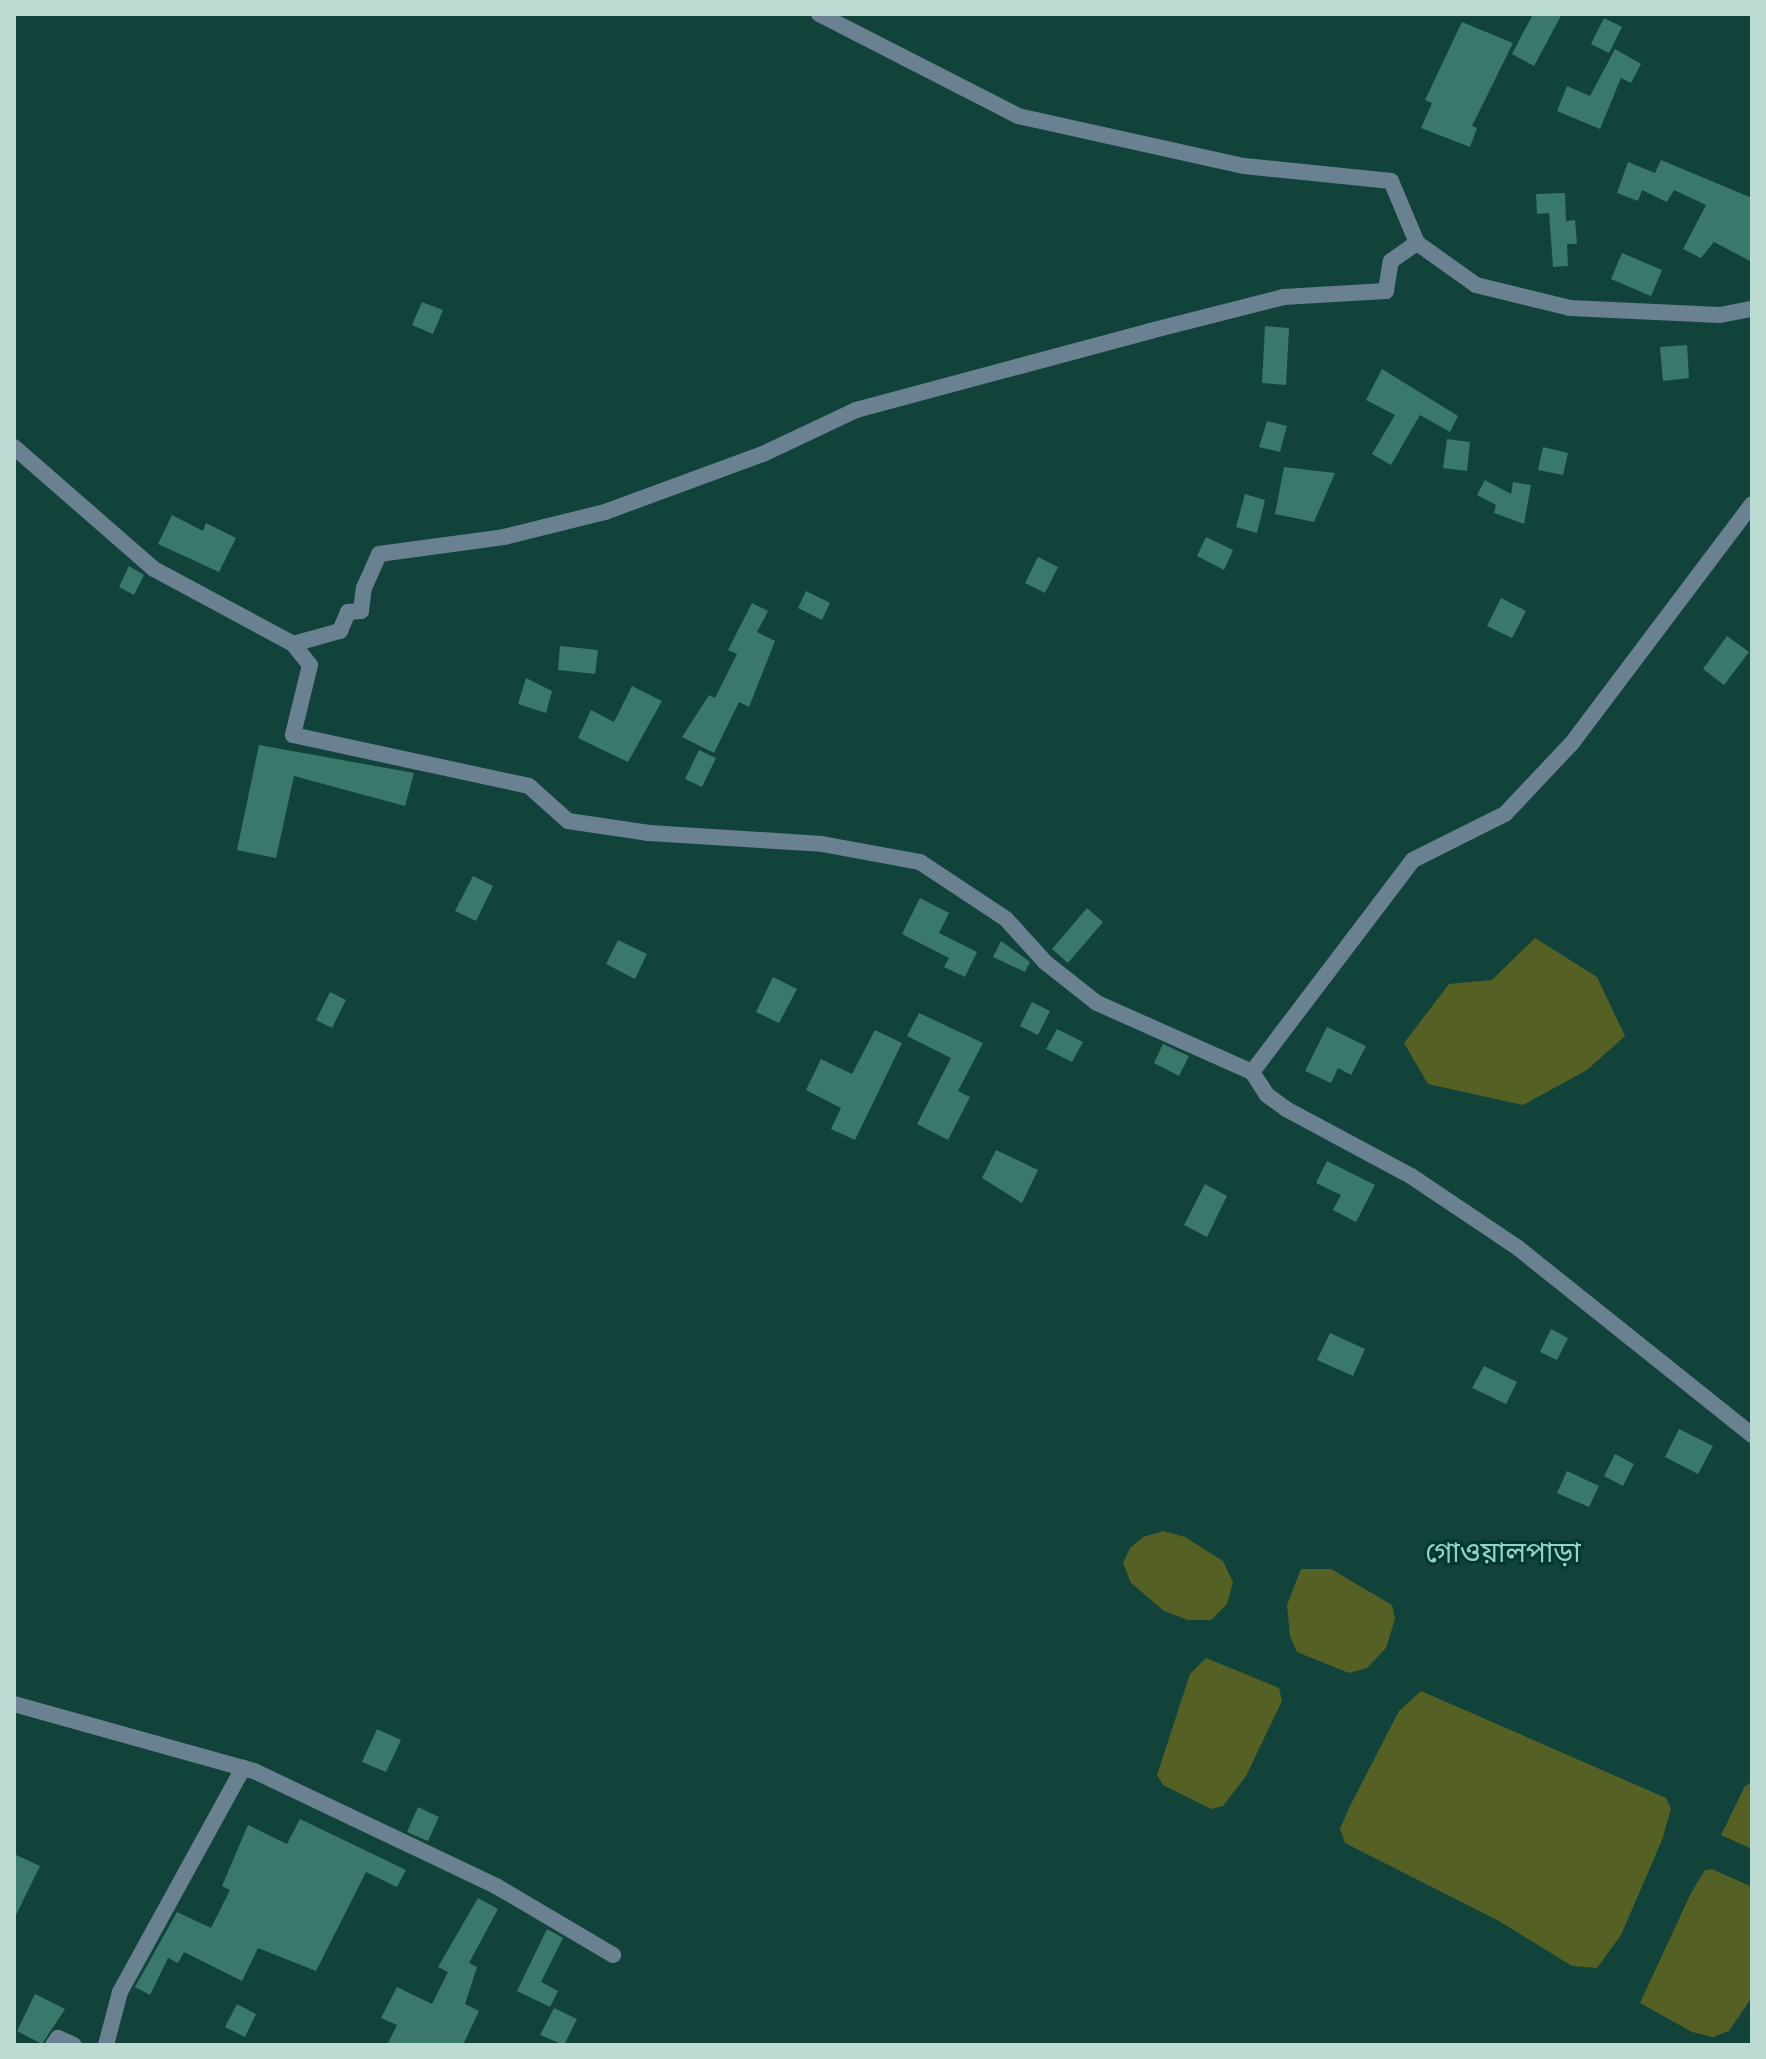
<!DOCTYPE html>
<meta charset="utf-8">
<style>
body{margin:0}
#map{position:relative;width:1766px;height:2059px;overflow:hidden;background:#11433a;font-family:Barlow,"Noto Sans Bengali",sans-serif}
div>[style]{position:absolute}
.water>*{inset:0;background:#556025}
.building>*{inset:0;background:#3a786c}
.street>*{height:16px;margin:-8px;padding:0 8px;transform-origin:8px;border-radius:8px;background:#6a8192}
span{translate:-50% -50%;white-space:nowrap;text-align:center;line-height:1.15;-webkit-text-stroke:6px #033830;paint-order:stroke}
.neighbourhood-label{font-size:28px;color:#93d3c5}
.frame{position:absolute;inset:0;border:16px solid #bcdbd3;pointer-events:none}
</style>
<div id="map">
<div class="water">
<i style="clip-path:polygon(1535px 938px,1597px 977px,1625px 1036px,1587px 1070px,1523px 1105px,1428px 1084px,1404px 1043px,1449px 984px,1492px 980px)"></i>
<i style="clip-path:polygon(1163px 1531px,1185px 1537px,1223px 1561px,1233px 1582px,1227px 1604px,1211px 1620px,1188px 1620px,1164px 1611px,1131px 1583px,1123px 1563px,1130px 1548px,1143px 1537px)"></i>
<i style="clip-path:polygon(1301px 1569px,1331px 1569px,1392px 1605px,1395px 1619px,1386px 1648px,1367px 1668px,1349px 1673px,1297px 1652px,1290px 1636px,1287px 1605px)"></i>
<i style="clip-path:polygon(1206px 1658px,1279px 1688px,1282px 1701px,1246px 1776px,1223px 1806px,1211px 1809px,1163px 1785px,1157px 1775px,1190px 1674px)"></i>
<i style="clip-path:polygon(1421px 1691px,1666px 1798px,1671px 1809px,1662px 1840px,1621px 1935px,1597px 1968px,1572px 1966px,1499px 1921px,1345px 1843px,1340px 1829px,1349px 1808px,1399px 1711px)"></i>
<i style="clip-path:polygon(1752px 1782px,1752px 1849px,1721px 1835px,1745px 1786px)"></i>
<i style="clip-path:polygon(1712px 1869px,1752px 1887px,1752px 1997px,1729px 2031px,1713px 2037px,1692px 2032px,1640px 2003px,1691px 1893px,1705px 1870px)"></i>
</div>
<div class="building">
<i style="clip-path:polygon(1533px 14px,1562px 14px,1534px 66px,1512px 54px)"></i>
<i style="clip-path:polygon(1604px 18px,1622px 27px,1609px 53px,1591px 44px)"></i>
<i style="clip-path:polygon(1462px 22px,1513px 43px,1472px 126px,1477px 128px,1470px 147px,1421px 128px,1432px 103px,1425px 100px)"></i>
<i style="clip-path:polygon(1615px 49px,1641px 64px,1631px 83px,1621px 78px,1600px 129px,1557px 111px,1567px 86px,1590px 96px)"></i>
<i style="clip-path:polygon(1661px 160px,1752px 198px,1752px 262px,1714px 242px,1701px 258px,1683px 249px,1706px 205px,1674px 190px,1667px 202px,1642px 190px,1638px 201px,1617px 193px,1628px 162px,1655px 173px)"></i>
<i style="clip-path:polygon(1565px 193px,1566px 221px,1575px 220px,1577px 244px,1567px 244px,1568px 266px,1553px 267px,1549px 213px,1537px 214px,1536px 194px)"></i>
<i style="clip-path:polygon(1622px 253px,1662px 270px,1651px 296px,1611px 279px)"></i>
<i style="clip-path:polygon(422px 302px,443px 310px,433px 334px,412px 325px)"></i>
<i style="clip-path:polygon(1265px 326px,1289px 328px,1286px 385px,1262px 383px)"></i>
<i style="clip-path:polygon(1687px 345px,1689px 378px,1663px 381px,1660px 347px)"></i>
<i style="clip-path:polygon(1382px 369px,1458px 416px,1450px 432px,1420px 415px,1391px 465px,1372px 454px,1395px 415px,1366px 400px)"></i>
<i style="clip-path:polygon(1267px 421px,1287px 426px,1280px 452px,1259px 447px)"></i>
<i style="clip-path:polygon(1447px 439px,1470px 442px,1467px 471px,1443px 468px)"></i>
<i style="clip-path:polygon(1543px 447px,1568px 453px,1563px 475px,1538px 470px)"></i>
<i style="clip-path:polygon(1284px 467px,1335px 473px,1314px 522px,1275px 514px)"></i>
<i style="clip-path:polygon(1485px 480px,1511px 494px,1513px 482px,1531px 485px,1524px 524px,1494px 513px,1496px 505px,1477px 495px)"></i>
<i style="clip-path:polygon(1245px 494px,1265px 500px,1257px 533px,1236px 527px)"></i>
<i style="clip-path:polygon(172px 515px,203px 531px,206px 523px,236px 538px,219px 572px,158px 544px)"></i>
<i style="clip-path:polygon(1206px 537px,1233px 550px,1224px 570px,1197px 556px)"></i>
<i style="clip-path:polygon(1038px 557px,1058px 567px,1045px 593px,1025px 583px)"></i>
<i style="clip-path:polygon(129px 566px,144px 575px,134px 595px,119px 587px)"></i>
<i style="clip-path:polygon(806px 591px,830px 603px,822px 620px,798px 608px)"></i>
<i style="clip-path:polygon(1501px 598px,1526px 611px,1512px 638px,1487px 626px)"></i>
<i style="clip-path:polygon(752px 603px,768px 611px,757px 632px,775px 641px,749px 707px,739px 702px,714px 753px,682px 737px,709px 695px,715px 698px,737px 654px,728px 650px)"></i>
<i style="clip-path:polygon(1727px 636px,1749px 652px,1724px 685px,1703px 669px)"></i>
<i style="clip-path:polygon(560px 646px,598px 650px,595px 674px,558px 670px)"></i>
<i style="clip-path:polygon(526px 678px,552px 691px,546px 713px,518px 704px)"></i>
<i style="clip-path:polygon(632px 686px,662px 701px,628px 762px,578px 738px,591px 710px,614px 722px)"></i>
<i style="clip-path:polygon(259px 745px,414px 773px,405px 806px,294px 776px,276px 858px,237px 850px)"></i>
<i style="clip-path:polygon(699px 750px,716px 758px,702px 787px,685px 779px)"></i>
<i style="clip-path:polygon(473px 876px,493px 886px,476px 921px,455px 911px)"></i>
<i style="clip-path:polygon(920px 898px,949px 913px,939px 933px,977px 952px,965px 977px,944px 967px,949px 958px,902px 934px)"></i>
<i style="clip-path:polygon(1087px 908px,1103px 922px,1068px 963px,1052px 949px)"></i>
<i style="clip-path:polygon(618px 940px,647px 954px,635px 979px,606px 964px)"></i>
<i style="clip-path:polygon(1001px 941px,1030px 962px,1025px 972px,993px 957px)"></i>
<i style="clip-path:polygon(773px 977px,797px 989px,779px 1023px,756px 1012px)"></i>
<i style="clip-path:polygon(330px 992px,346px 1000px,332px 1028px,316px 1020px)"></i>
<i style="clip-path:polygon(1032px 1002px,1050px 1011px,1038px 1035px,1020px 1026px)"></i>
<i style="clip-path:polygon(919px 1013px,983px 1043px,958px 1091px,970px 1097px,948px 1140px,917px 1124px,951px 1058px,907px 1036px)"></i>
<i style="clip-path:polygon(1327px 1027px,1366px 1046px,1351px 1075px,1338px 1068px,1331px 1083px,1305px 1071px)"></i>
<i style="clip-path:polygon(1057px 1029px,1083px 1042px,1072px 1062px,1046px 1049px)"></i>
<i style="clip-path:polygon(875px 1030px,902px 1043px,855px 1140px,831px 1129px,841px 1108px,806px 1090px,821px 1059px,852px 1074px)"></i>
<i style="clip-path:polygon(1163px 1044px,1189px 1056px,1179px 1076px,1154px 1063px)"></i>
<i style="clip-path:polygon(996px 1150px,1038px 1170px,1022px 1203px,982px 1178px)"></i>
<i style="clip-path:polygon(1327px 1161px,1375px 1185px,1356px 1222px,1333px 1210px,1341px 1195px,1316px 1183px)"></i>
<i style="clip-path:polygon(1205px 1184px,1227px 1196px,1207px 1237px,1184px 1225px)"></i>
<i style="clip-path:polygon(1551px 1329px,1568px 1338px,1557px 1360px,1540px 1352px)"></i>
<i style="clip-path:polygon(1330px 1333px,1365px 1349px,1353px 1376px,1317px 1360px)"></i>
<i style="clip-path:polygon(1484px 1366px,1517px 1382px,1506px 1404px,1472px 1388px)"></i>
<i style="clip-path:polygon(1679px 1429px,1713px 1446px,1698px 1474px,1665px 1457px)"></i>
<i style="clip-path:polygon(1615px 1454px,1634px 1464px,1623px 1486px,1604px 1476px)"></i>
<i style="clip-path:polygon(1567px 1471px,1599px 1486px,1589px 1507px,1557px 1493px)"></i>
<i style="clip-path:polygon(377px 1729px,401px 1740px,386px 1772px,362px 1762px)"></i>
<i style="clip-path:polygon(418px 1807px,439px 1817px,428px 1841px,407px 1832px)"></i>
<i style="clip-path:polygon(300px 1819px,406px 1870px,397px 1887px,366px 1872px,316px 1971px,258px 1948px,242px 1981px,184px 1952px,178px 1963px,168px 1958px,150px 1995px,135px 1987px,177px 1912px,211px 1928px,230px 1890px,222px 1886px,248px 1825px,287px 1844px)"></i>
<i style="clip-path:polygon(14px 1854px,40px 1866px,14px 1919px)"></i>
<i style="clip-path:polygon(478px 1898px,498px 1909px,469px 1963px,477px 1967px,465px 2004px,479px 2011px,463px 2045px,387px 2045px,397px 2025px,381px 2018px,397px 1987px,432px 2004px,448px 1972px,438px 1967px)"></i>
<i style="clip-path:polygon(547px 1929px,563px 1938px,541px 1982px,558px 1991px,550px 2007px,517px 1991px)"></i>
<i style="clip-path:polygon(35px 1994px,65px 2009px,42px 2044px,17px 2031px)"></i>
<i style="clip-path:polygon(237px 2004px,256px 2014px,245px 2037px,225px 2027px)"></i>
<i style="clip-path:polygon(554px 2008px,577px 2019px,564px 2045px,540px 2035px)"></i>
</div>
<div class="street">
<i style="left:819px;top:14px;width:224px;rotate:27.1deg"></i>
<i style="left:1018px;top:116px;width:231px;rotate:12.5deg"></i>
<i style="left:1244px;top:166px;width:148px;rotate:5.8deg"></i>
<i style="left:1391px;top:181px;width:67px;rotate:67.2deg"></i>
<i style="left:1417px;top:243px;width:72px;rotate:35.4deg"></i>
<i style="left:1476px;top:285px;width:97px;rotate:13.7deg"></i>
<i style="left:1570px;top:308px;width:150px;rotate:2.7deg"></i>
<i style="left:1720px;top:315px;width:33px;rotate:-11deg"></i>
<i style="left:14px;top:447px;width:186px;rotate:41.1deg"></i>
<i style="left:154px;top:569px;width:158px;rotate:28.3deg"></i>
<i style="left:293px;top:644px;width:27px;rotate:51deg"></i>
<i style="left:310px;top:665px;width:72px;rotate:103.7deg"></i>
<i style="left:293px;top:735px;width:241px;rotate:12.2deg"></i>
<i style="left:529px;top:786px;width:52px;rotate:41.9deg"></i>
<i style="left:568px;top:821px;width:82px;rotate:8.4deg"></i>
<i style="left:649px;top:833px;width:173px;rotate:3.6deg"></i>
<i style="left:822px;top:844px;width:100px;rotate:10.4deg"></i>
<i style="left:920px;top:862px;width:103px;rotate:33.5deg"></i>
<i style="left:1006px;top:919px;width:58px;rotate:47.8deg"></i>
<i style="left:1045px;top:962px;width:66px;rotate:38.3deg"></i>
<i style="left:1097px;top:1003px;width:170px;rotate:24deg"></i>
<i style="left:1252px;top:1072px;width:266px;rotate:-52.8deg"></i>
<i style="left:1413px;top:860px;width:103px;rotate:-26.6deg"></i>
<i style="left:1505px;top:814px;width:98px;rotate:-46.7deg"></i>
<i style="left:1572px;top:743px;width:299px;rotate:-53deg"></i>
<i style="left:293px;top:644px;width:49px;rotate:-15.5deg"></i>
<i style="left:340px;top:631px;width:21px;rotate:-67deg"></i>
<i style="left:348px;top:612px;width:13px;rotate:-4deg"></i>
<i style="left:361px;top:611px;width:23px;rotate:-83deg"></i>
<i style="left:364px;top:588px;width:37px;rotate:-66deg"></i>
<i style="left:379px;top:554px;width:126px;rotate:-7.7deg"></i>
<i style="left:504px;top:537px;width:104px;rotate:-13.9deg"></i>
<i style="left:605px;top:512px;width:168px;rotate:-20.2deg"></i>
<i style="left:763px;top:454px;width:103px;rotate:-25.3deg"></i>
<i style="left:856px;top:410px;width:304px;rotate:-15deg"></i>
<i style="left:1150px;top:331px;width:137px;rotate:-14.3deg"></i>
<i style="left:1283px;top:297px;width:103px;rotate:-3.3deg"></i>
<i style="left:1386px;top:291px;width:30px;rotate:-81deg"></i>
<i style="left:1391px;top:261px;width:32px;rotate:-35deg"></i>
<i style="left:1252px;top:1072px;width:27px;rotate:57deg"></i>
<i style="left:1267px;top:1095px;width:24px;rotate:36deg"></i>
<i style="left:1286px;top:1109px;width:142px;rotate:28.2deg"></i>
<i style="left:1411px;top:1176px;width:129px;rotate:33.9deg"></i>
<i style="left:1518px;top:1248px;width:300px;rotate:38.6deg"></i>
<i style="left:14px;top:1704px;width:249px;rotate:15.6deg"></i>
<i style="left:254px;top:1771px;width:268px;rotate:25.4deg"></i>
<i style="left:496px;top:1886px;width:136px;rotate:30.5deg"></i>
<i style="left:53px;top:2045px;width:9px;rotate:-54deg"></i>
<i style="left:58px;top:2038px;width:17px;rotate:24deg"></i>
<i style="left:106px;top:2045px;width:55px;rotate:-75.2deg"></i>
<i style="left:120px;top:1992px;width:256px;rotate:-61.2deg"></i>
</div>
<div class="neighbourhood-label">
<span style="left:1503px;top:1551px">গোওয়ালপাড়া</span>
</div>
<div class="frame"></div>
</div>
